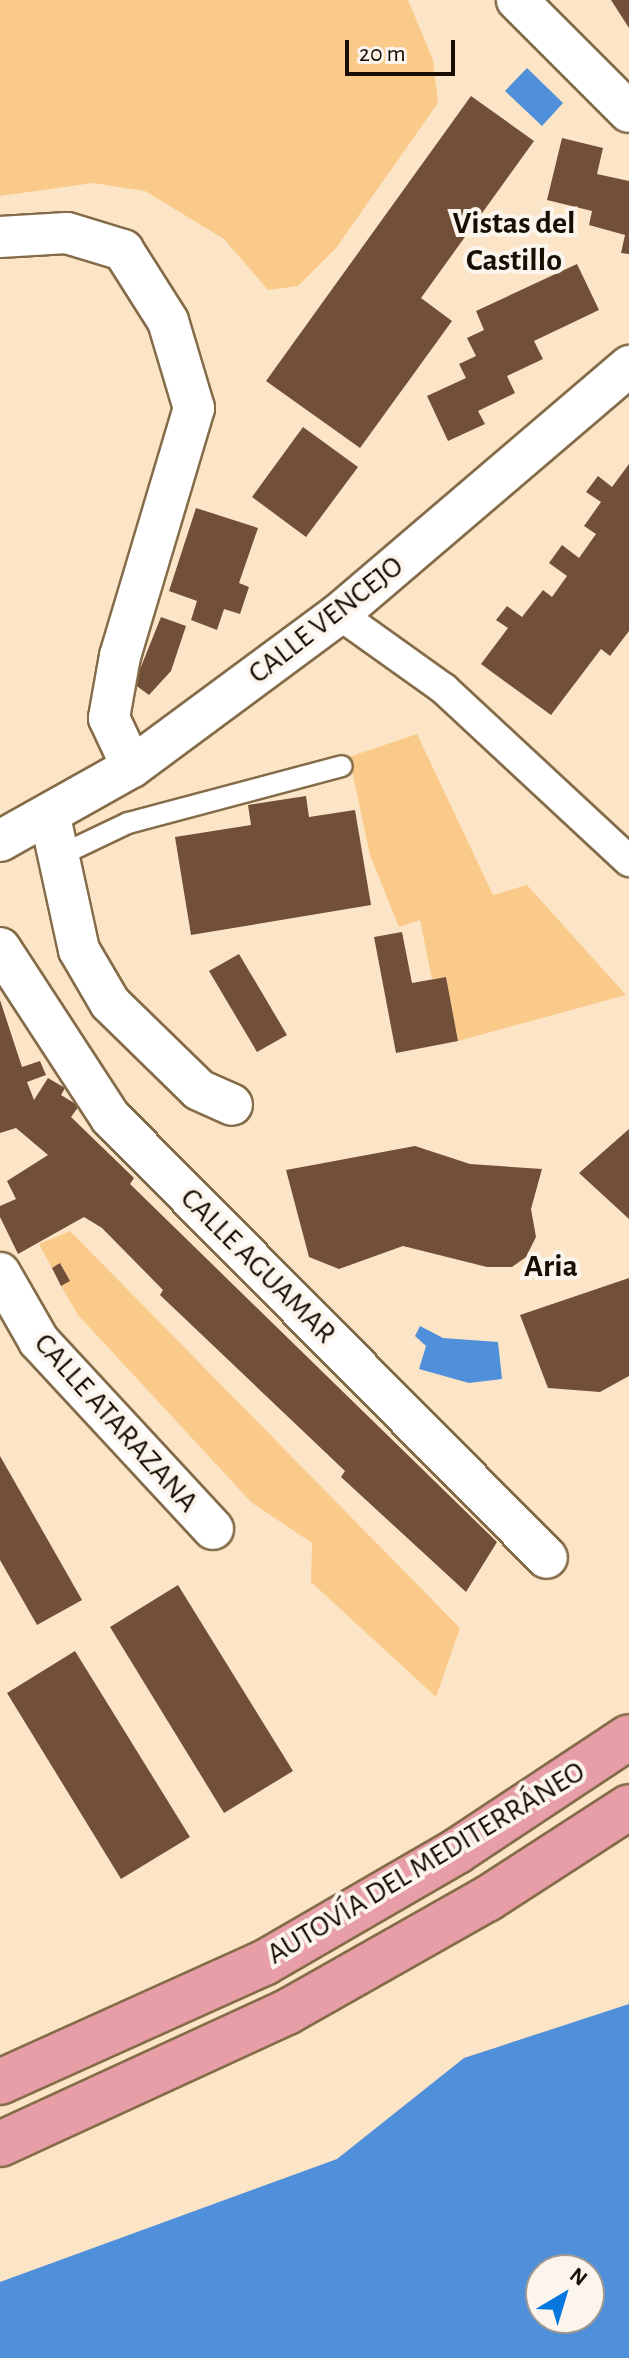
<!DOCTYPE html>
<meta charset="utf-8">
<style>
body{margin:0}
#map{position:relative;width:629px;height:2358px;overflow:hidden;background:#fce5c7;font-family:"Alegreya Sans",sans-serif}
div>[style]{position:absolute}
.green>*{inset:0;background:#faca8a}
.water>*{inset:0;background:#508fda}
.building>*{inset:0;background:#724f38}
.roads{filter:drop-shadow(2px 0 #856c49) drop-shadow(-2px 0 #856c49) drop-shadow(0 2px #856c49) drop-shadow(0 -2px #856c49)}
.service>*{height:20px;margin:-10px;padding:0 10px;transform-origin:10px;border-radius:10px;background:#fff}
.pedestrian>*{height:30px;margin:-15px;padding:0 15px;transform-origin:15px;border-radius:15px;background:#fff}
.minor>*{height:40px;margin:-20px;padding:0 20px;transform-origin:20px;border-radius:20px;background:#fff}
.trunk>*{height:44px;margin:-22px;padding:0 22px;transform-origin:22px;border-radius:22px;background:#e89ea6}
span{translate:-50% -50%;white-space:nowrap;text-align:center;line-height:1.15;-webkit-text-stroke:8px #fbf5ed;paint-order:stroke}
.street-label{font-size:30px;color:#180e02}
.neighbourhood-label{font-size:32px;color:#180e02;font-weight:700}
.north{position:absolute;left:525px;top:2254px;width:80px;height:80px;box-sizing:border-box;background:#fbf5ed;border:2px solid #a0998f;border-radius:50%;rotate:38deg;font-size:22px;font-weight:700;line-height:32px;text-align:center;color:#180e02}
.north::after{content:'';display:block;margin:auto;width:28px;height:36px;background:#0677df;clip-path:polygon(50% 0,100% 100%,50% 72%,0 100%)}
.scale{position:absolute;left:345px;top:40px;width:110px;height:36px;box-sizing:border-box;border:4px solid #180e02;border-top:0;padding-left:10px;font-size:24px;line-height:28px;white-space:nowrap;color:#180e02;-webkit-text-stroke:6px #fbf5ed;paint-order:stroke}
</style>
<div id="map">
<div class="green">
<i style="clip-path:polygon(0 0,408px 0,433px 60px,438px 103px,336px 248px,298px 286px,268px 290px,224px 239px,145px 191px,93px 183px,0 196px)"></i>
<i style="clip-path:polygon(417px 734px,493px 895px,527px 885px,626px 995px,458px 1041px,446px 977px,432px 979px,420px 920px,399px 927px,370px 855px,349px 757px)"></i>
<i style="clip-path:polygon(70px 1231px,460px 1628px,436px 1697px,311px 1582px,312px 1543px,252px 1503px,78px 1315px,61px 1286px,69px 1281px,61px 1264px,52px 1268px,39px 1244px)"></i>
</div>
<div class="water">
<i style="clip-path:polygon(527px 68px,563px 103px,542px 126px,505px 91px)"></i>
<i style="clip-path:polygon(420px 1326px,443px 1338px,498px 1342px,502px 1379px,469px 1383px,419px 1369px,426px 1346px,415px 1336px)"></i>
<i style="clip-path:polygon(evenodd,629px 2004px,629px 2358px,0 2358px,0 2282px,337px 2159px,464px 2058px,629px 2004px,541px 2270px,589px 2270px,589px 2318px,541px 2318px,541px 2270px)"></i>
</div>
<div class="building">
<i style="clip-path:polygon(611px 0,629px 0,629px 28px)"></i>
<i style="clip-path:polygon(471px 96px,534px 141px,421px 298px,452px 321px,360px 448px,266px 381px)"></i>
<i style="clip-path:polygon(562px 138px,603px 148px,597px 174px,629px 181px,629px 254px,621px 253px,625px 235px,589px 225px,592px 211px,547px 200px)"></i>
<i style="clip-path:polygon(577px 264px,599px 310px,534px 341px,543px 359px,507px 376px,515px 393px,478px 411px,485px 424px,448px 441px,427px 396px,466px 378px,459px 364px,476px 356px,467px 338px,484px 330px,476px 311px)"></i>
<i style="clip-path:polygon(303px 427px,358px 467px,306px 537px,252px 497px)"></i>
<i style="clip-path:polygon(629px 464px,629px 631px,610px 656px,601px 649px,551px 715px,481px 664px,508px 628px,496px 620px,507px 606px,522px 617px,543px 590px,552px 597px,567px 576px,549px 563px,562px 545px,579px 558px,596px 534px,584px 526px,601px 502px,586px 492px,598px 476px,612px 487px)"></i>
<i style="clip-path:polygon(196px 508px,258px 528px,239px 583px,249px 587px,240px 614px,224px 609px,217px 630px,191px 620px,197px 601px,169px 591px)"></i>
<i style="clip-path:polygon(161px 617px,186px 626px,171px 671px,149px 695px,134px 684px)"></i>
<i style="clip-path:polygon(306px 796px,309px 817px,355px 810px,371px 905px,191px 935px,175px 837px,251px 825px,248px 805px)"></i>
<i style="clip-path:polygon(402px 932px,412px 983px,446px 977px,458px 1041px,396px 1053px,374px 937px)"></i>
<i style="clip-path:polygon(239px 954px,287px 1035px,257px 1052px,209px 971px)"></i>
<i style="clip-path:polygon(0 1000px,22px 1067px,40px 1061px,46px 1075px,27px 1082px,34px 1100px,48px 1078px,65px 1088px,61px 1095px,79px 1106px,71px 1117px,134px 1178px,130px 1184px,497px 1542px,466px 1592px,341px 1477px,345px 1471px,160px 1295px,163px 1290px,102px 1228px,84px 1217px,18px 1254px,0 1217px,0 1206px,16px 1199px,7px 1181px,48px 1155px,16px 1128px,0 1133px)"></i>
<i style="clip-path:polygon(629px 1129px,629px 1219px,579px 1173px)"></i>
<i style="clip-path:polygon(415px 1146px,470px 1164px,542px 1169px,531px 1209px,536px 1237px,526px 1257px,512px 1267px,487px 1267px,403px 1246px,339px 1269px,309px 1257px,286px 1170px)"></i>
<i style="clip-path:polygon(60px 1263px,70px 1281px,61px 1286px,52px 1268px)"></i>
<i style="clip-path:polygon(629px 1278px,629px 1376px,600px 1392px,548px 1388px,520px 1315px)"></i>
<i style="clip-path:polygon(0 1456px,82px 1600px,37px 1625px,0 1560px)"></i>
<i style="clip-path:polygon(178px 1585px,293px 1771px,224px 1813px,110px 1627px)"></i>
<i style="clip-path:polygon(75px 1651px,190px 1837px,121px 1879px,7px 1693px)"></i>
</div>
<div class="roads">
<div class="service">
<i style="left:61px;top:855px;width:74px;rotate:-25.5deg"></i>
<i style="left:128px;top:823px;width:221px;rotate:-14.9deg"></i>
</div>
<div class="pedestrian">
<i style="left:339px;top:614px;width:129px;rotate:35.5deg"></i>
<i style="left:444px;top:689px;width:253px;rotate:42.9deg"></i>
</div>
<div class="minor">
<i style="left:517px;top:0;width:158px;rotate:45deg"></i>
<i style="left:0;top:237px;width:67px;rotate:-3.4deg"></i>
<i style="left:67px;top:233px;width:59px;rotate:16.9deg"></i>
<i style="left:123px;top:250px;width:84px;rotate:57.6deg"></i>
<i style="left:168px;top:321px;width:91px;rotate:73.4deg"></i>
<i style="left:194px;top:408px;width:259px;rotate:106.6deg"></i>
<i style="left:120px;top:656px;width:63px;rotate:100.1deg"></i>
<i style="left:109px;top:718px;width:54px;rotate:64.9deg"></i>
<i style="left:50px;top:817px;width:136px;rotate:77.7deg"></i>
<i style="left:79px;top:950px;width:61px;rotate:59.7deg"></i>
<i style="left:110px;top:1003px;width:124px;rotate:44.3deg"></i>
<i style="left:199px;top:1090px;width:36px;rotate:24deg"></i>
<i style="left:0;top:841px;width:151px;rotate:-29.3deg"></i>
<i style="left:132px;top:767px;width:257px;rotate:-36.5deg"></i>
<i style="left:339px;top:614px;width:382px;rotate:-40.5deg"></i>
<i style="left:0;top:948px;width:203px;rotate:56.9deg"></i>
<i style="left:111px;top:1118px;width:619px;rotate:45.26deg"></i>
<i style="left:0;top:1273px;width:78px;rotate:60.2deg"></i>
<i style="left:39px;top:1341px;width:256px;rotate:47.2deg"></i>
</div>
<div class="trunk">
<i style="left:0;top:2082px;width:290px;rotate:-24.3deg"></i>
<i style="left:264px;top:1963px;width:223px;rotate:-30.1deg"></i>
<i style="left:457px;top:1851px;width:206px;rotate:-33.5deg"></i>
<i style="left:0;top:2144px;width:316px;rotate:-24.7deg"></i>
<i style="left:287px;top:2012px;width:230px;rotate:-29.5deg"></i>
<i style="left:487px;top:1899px;width:169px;rotate:-32.9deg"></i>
</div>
</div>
<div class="street-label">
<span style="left:326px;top:620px;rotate:-38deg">CALLE VENCEJO</span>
<span style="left:258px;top:1266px;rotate:45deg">CALLE AGUAMAR</span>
<span style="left:116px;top:1423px;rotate:48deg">CALLE ATARAZANA</span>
<span style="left:426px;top:1863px;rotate:-31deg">AUTOVÍA DEL MEDITERRÁNEO</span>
</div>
<div class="neighbourhood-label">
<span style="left:514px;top:242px">Vistas del<br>Castillo</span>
<span style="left:551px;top:1266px">Aria</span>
</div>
<div class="north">N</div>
<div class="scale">20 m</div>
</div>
